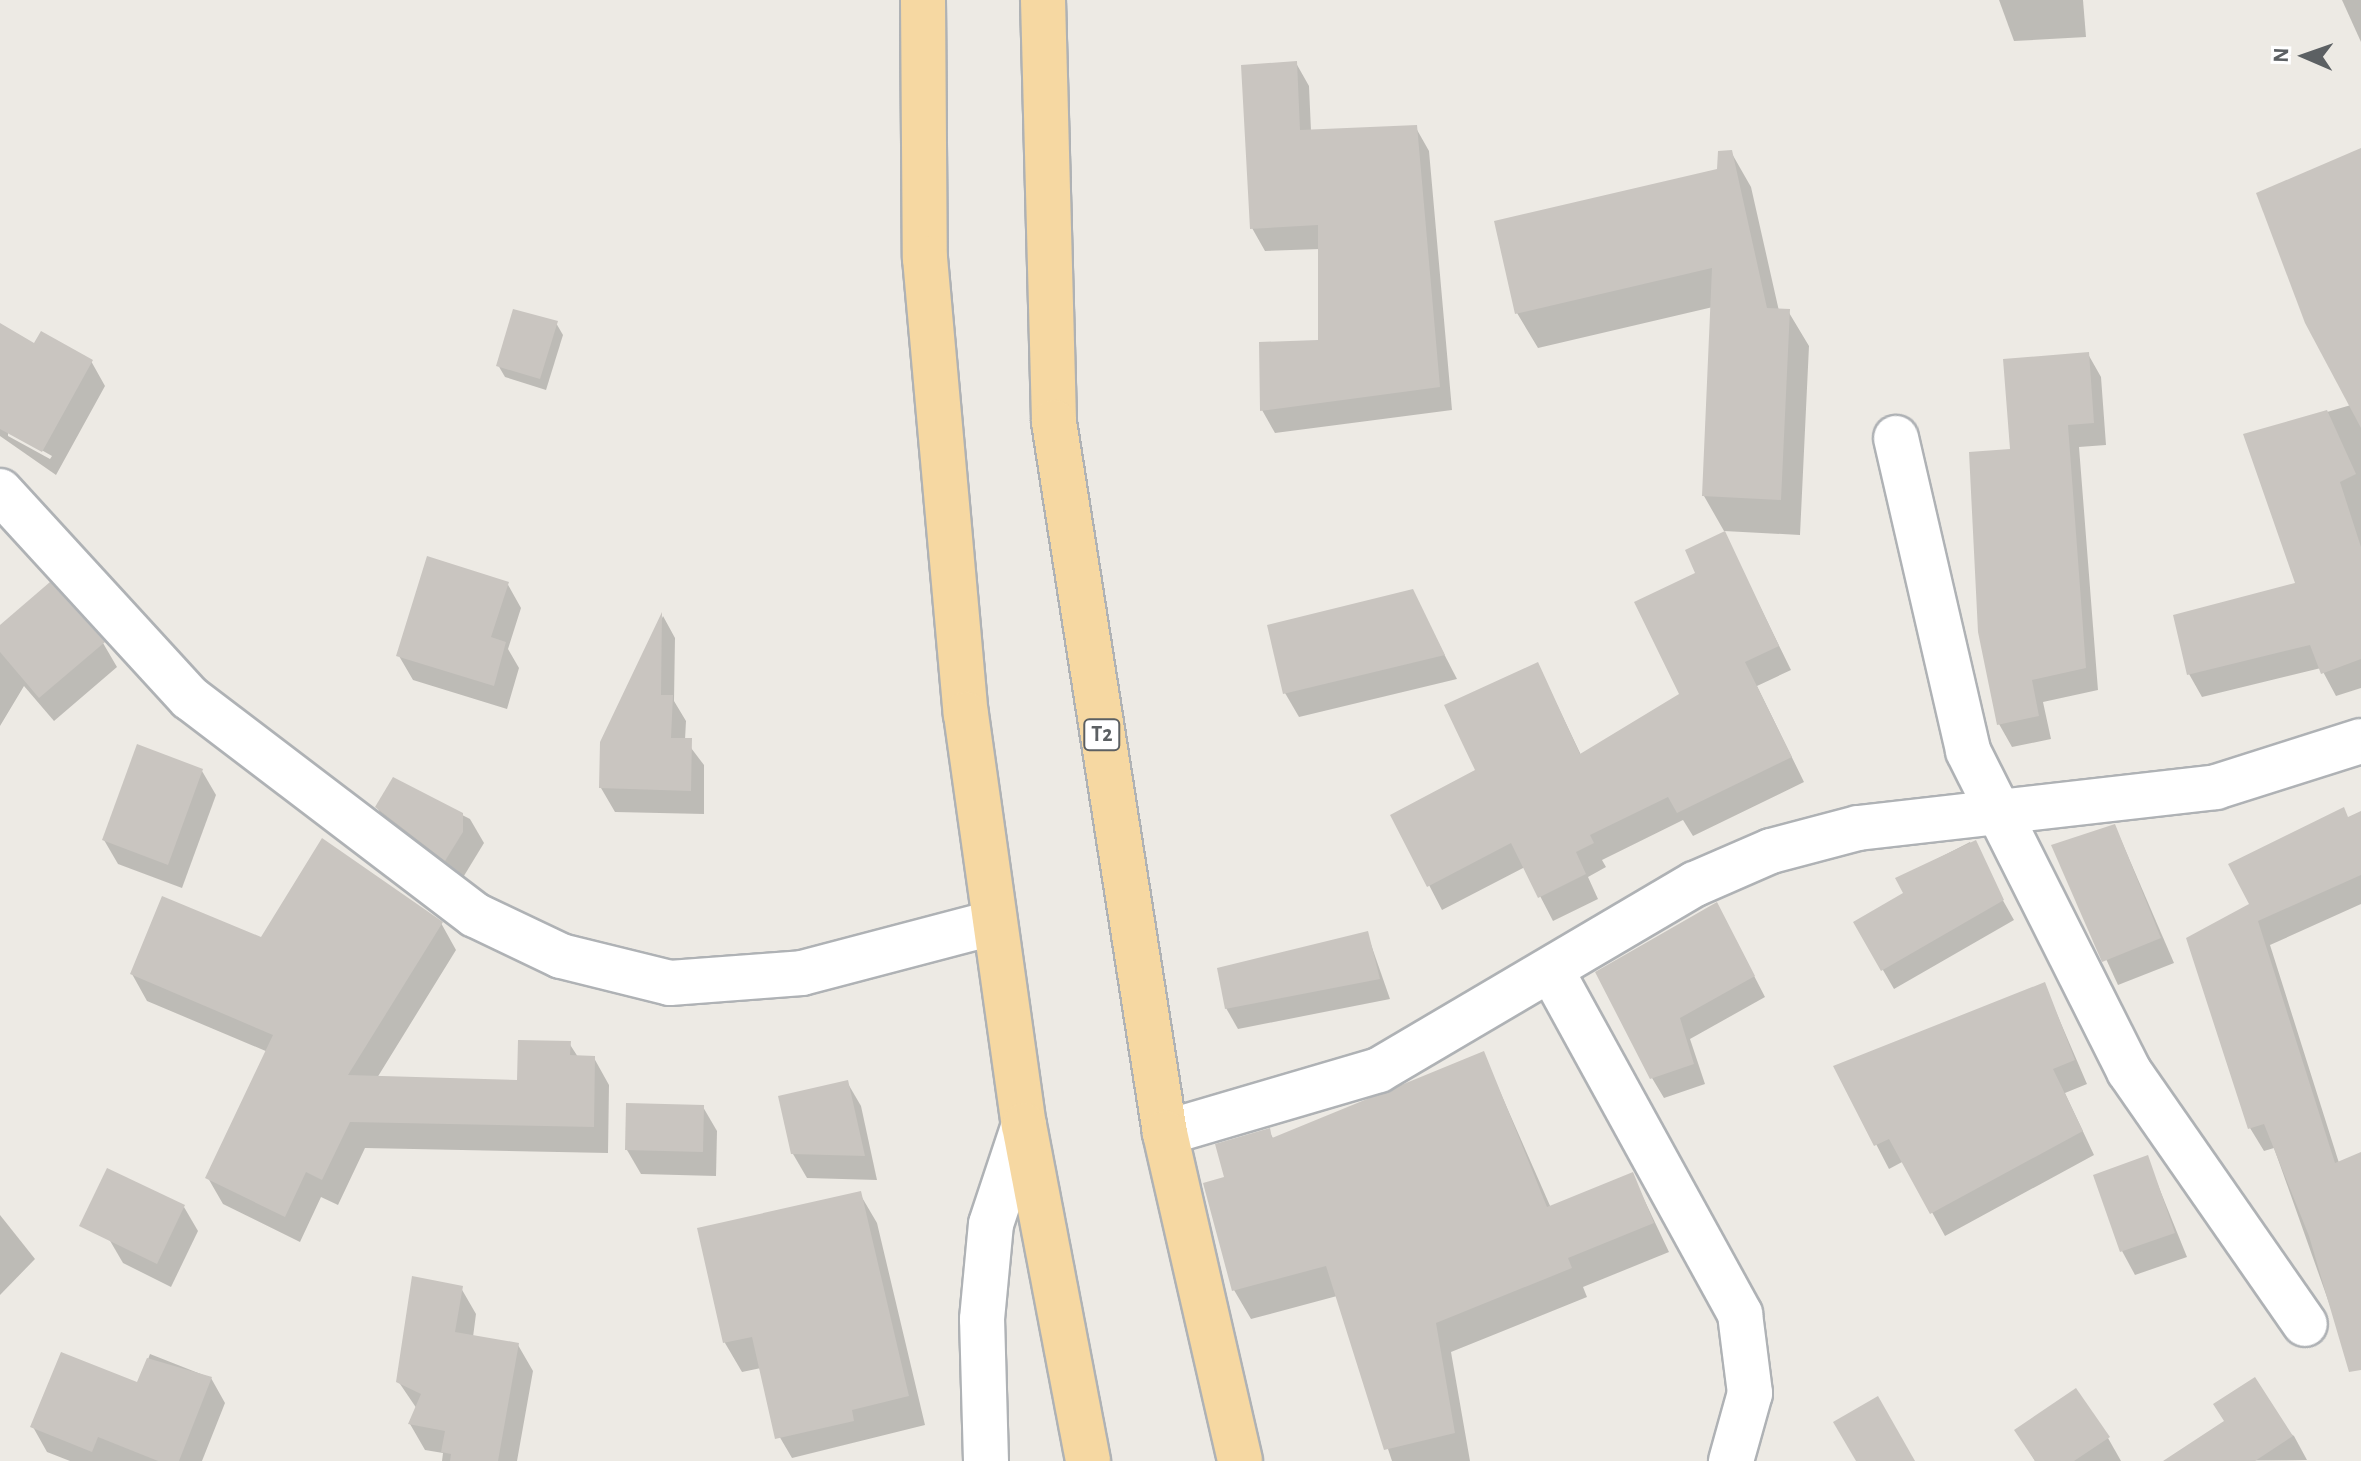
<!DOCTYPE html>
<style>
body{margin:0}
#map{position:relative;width:2361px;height:1461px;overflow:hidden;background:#edeae4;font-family:"Alegreya Sans",sans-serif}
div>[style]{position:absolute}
.shadow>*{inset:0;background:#0003}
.building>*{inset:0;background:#c9c5c0}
.roads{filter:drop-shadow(2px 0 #afb2b5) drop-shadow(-2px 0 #afb2b5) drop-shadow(0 2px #afb2b5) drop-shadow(0 -2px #afb2b5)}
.minor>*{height:44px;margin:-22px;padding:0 22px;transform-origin:22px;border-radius:22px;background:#fff}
.trunk>*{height:44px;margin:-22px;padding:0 22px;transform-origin:22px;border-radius:22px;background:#f6d8a2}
span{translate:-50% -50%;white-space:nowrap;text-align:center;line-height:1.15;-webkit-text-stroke:7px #fff;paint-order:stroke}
.shield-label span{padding:2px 6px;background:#fff;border:2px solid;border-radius:6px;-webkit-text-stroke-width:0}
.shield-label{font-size:22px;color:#5c6063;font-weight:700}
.north{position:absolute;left:2265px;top:16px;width:80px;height:80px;-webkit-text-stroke:6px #fff;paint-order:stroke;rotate:272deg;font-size:22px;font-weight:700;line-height:32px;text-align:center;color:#5c6063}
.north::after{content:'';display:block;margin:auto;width:28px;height:36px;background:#5c6063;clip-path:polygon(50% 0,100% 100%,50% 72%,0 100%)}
</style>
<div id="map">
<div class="shadow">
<i style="clip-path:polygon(1999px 0,2083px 0,2086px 37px,2014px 41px)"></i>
<i style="clip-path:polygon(2342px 0,2361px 0,2361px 42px)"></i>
<i style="clip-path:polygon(1296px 63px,1309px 86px,1311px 131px,1416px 128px,1429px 151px,1452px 410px,1275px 433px,1262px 410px,1320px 342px,1320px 249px,1265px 251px,1252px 228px)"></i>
<i style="clip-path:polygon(2361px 151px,2361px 688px,2336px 696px,2321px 668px,2202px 697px,2189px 674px,2297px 584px,2245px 436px,2351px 405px)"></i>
<i style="clip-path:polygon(1731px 152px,1751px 187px,1779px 311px,1788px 311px,1809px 346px,1800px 535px,1724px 531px,1704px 496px,1713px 307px,1538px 348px,1517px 313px,1719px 170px)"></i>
<i style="clip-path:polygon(556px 323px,563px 335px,546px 390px,505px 377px,498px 365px)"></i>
<i style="clip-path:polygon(evenodd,0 325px,35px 346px,91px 361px,105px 386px,56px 475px,0 436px,0 325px,8px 431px,52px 456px,50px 459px,8px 436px,8px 431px)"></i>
<i style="clip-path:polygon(2088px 354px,2101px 377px,2106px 445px,2079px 447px,2098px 690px,2043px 702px,2051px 739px,2012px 747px,1999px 724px,2012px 450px)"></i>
<i style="clip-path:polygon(1724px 533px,1791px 670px,1757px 686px,1804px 782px,1693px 836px,1683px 820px,1602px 860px,1606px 867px,1588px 877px,1598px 899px,1553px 921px,1525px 867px,1442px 910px,1393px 816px,1478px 771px,1538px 665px,1581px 755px,1682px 694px,1698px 574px)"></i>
<i style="clip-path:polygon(507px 583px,521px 608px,508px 649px,519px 668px,507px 709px,413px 680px,399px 656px)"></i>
<i style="clip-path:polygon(1412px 592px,1457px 679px,1299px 717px,1285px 693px)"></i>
<i style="clip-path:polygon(663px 616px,675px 638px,674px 701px,686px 721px,685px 740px,704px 765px,704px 814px,615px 812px,601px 788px,602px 742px)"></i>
<i style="clip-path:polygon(0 627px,103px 643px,117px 667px,54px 721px,24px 686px,0 726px)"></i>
<i style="clip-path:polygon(202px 771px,216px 795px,182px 888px,118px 864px,104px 840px)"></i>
<i style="clip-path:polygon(394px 780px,470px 819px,484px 843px,459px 884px,391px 832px,377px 807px)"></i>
<i style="clip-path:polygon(2361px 813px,2361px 904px,2270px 945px,2339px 1163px,2361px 1154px,2361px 1352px,2339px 1331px,2274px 1148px,2264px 1151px,2250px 1128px,2252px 905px)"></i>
<i style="clip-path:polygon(2115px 826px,2174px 963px,2118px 985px,2054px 846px)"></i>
<i style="clip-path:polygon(1970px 842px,2014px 920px,1894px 989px,1855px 922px,1906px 893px,1898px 879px)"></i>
<i style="clip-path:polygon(1717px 904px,1765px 997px,1690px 1039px,1705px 1084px,1664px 1098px,1652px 1078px)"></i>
<i style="clip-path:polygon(441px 923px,456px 950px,377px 1078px,519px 1082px,569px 1043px,578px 1057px,594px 1058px,609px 1085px,608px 1153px,365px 1148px,338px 1205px,321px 1197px,300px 1242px,223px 1204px,208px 1178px,268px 1052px,147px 1001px,132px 974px,262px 940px)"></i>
<i style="clip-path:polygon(1367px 933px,1390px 999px,1238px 1029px,1226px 1008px)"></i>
<i style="clip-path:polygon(2044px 984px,2087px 1084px,2065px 1093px,2094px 1155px,1945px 1236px,1904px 1161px,1889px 1169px,1836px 1067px)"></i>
<i style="clip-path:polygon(1483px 1053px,1551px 1208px,1632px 1174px,1669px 1252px,1583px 1287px,1587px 1297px,1451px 1352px,1470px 1461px,1392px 1461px,1337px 1296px,1251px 1319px,1234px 1290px,1227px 1178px,1269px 1131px,1274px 1140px)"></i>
<i style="clip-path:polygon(847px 1082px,861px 1106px,877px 1180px,807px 1178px,793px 1154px)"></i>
<i style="clip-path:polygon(703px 1107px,717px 1131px,716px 1176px,641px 1174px,627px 1150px)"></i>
<i style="clip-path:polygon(2147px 1158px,2187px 1257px,2135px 1275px,2122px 1251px)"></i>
<i style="clip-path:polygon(860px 1194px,877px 1223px,925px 1425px,792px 1458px,775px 1429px,761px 1368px,742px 1372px,725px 1343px,699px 1229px)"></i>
<i style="clip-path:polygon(184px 1207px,198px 1231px,171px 1287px,123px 1263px,109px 1239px)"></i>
<i style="clip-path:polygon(0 1215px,35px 1259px,0 1295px)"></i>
<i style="clip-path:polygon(461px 1288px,476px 1314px,473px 1337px,518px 1345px,533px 1371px,517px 1461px,442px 1461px,443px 1453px,425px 1450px,410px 1424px,417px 1409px,398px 1381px)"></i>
<i style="clip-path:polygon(150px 1354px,211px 1378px,225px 1403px,202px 1461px,70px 1461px,47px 1452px,33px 1427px,138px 1385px)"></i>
<i style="clip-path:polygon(2251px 1406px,2294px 1436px,2307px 1460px,2167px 1461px)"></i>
<i style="clip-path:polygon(2017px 1431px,2108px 1438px,2121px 1461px,2035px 1461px)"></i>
</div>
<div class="building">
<i style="clip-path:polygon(1297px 61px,1300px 130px,1417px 125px,1440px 387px,1260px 411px,1259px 342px,1318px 340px,1318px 225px,1250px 229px,1241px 65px)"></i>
<i style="clip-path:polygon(2361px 148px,2361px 428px,2305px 323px,2256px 193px)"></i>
<i style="clip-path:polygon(1732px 150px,1767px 308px,1790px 309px,1781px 500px,1702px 496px,1712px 268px,1515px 314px,1494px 221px,1717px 169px,1718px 151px)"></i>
<i style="clip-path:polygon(513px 309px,558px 321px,540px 379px,496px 366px)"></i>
<i style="clip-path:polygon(0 323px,34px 343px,41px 331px,93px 360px,42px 452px,0 429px)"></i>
<i style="clip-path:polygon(2089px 352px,2094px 423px,2068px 425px,2086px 668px,2032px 680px,2039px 716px,1997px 725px,1978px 632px,1969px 452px,2010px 449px,2003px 359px)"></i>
<i style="clip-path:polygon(2327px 410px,2356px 474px,2340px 482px,2361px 547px,2361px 659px,2321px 674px,2310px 645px,2187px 675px,2173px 615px,2295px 583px,2243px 434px)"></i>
<i style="clip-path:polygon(1725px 531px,1779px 646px,1745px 662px,1792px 757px,1677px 813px,1668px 797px,1590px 835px,1594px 843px,1576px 852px,1586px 874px,1538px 898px,1511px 843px,1427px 887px,1390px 815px,1475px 770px,1444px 705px,1538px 662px,1580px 754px,1679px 694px,1634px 602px,1695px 573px,1685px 550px)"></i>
<i style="clip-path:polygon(427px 556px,509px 582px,491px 637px,506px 642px,494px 686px,396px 656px)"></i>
<i style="clip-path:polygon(50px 582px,105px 642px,39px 698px,0 652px,0 625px)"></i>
<i style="clip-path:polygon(1413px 589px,1445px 655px,1283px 694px,1267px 625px)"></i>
<i style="clip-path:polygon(662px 612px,661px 695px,673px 695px,671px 738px,692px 738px,691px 791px,599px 788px,600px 742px)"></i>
<i style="clip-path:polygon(137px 744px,203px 769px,168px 865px,102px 840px)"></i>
<i style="clip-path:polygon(393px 777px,463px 813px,463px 832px,445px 861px,375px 807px)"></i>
<i style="clip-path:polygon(2344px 807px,2348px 817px,2361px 811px,2361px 875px,2258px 921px,2335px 1163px,2361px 1152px,2361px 1370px,2349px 1372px,2309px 1236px,2264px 1124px,2248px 1129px,2186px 938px,2249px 904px,2228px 864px)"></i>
<i style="clip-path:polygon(2115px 824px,2161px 938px,2102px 962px,2051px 845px)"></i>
<i style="clip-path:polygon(322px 838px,443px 922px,348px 1075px,517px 1080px,518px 1040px,571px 1041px,570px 1055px,595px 1056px,594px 1127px,350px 1122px,322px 1180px,306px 1172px,285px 1217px,205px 1178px,273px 1035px,130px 974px,162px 896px,261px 937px)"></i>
<i style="clip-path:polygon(1976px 840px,2004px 900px,1881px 971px,1853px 922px,1903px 893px,1895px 878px)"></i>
<i style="clip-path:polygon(1717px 902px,1755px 976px,1680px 1018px,1694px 1064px,1650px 1079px,1595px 972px)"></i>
<i style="clip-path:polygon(1368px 931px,1380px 979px,1225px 1009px,1217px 968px)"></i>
<i style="clip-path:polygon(2045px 982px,2075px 1060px,2053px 1069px,2083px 1131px,1930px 1214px,1889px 1139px,1874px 1146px,1833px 1066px)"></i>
<i style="clip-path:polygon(1484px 1051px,1547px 1207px,1633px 1172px,1654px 1223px,1568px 1258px,1572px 1268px,1436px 1323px,1455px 1433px,1384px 1450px,1326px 1266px,1232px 1291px,1203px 1183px,1224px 1177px,1215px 1144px,1270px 1128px,1272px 1138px)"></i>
<i style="clip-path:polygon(848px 1080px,865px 1156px,791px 1154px,778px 1096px)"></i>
<i style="clip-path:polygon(626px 1103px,704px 1105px,703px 1152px,625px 1150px)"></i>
<i style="clip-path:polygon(2148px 1155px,2175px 1233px,2120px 1252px,2093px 1175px)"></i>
<i style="clip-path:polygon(107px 1168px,185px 1205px,157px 1264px,79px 1226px)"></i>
<i style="clip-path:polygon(861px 1191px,909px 1396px,852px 1410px,854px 1421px,775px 1439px,752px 1337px,723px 1343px,697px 1228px)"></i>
<i style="clip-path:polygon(412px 1276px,463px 1286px,455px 1332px,519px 1343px,498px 1461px,450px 1461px,451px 1454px,441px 1452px,445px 1431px,408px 1424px,421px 1394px,396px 1382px)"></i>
<i style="clip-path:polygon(61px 1352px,137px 1382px,147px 1358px,212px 1377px,179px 1461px,158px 1461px,98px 1437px,92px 1452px,30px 1427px)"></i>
<i style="clip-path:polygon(2255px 1377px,2293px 1436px,2255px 1461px,2163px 1461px,2224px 1421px,2213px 1404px)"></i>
<i style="clip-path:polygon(2076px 1388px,2110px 1437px,2074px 1461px,2035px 1461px,2014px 1430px)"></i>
<i style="clip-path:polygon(1878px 1396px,1915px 1461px,1856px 1461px,1833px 1422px)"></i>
</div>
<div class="roads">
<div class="minor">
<i style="left:1896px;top:438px;width:321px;rotate:77deg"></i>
<i style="left:1968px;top:751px;width:358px;rotate:63.3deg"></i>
<i style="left:2129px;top:1071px;width:308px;rotate:55.2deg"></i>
<i style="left:0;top:491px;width:281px;rotate:47.5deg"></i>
<i style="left:190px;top:698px;width:358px;rotate:37.3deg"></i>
<i style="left:475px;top:915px;width:95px;rotate:25.5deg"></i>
<i style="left:561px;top:956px;width:112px;rotate:13.9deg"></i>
<i style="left:670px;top:983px;width:132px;rotate:-4.3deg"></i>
<i style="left:802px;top:973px;width:197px;rotate:-14.7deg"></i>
<i style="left:1551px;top:970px;width:393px;rotate:61.2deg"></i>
<i style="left:1740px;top:1314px;width:80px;rotate:82.8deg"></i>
<i style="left:1750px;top:1393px;width:71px;rotate:105.6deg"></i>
<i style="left:1165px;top:1133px;width:223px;rotate:-16.4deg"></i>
<i style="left:1379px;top:1070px;width:367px;rotate:-30.5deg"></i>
<i style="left:1695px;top:884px;width:83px;rotate:-23.5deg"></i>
<i style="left:1771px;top:851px;width:90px;rotate:-14.8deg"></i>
<i style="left:1858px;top:828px;width:360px;rotate:-6.5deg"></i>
<i style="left:2216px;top:787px;width:152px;rotate:-17.6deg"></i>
<i style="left:986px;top:1461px;width:142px;rotate:-91.6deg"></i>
<i style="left:982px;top:1319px;width:95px;rotate:-84.6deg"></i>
<i style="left:991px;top:1224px;width:104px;rotate:-71.6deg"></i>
</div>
<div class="trunk">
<i style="left:923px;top:0;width:258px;rotate:89.6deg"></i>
<i style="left:925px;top:258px;width:458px;rotate:84.9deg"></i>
<i style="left:966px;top:714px;width:415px;rotate:82deg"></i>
<i style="left:1024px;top:1125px;width:342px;rotate:79.2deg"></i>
<i style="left:1043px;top:0;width:422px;rotate:88.5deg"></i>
<i style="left:1054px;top:422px;width:720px;rotate:81.13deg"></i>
<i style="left:1165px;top:1133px;width:336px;rotate:77.1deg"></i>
</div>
</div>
<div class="shield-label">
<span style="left:1102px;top:735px">T2</span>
</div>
<div class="north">N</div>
</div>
